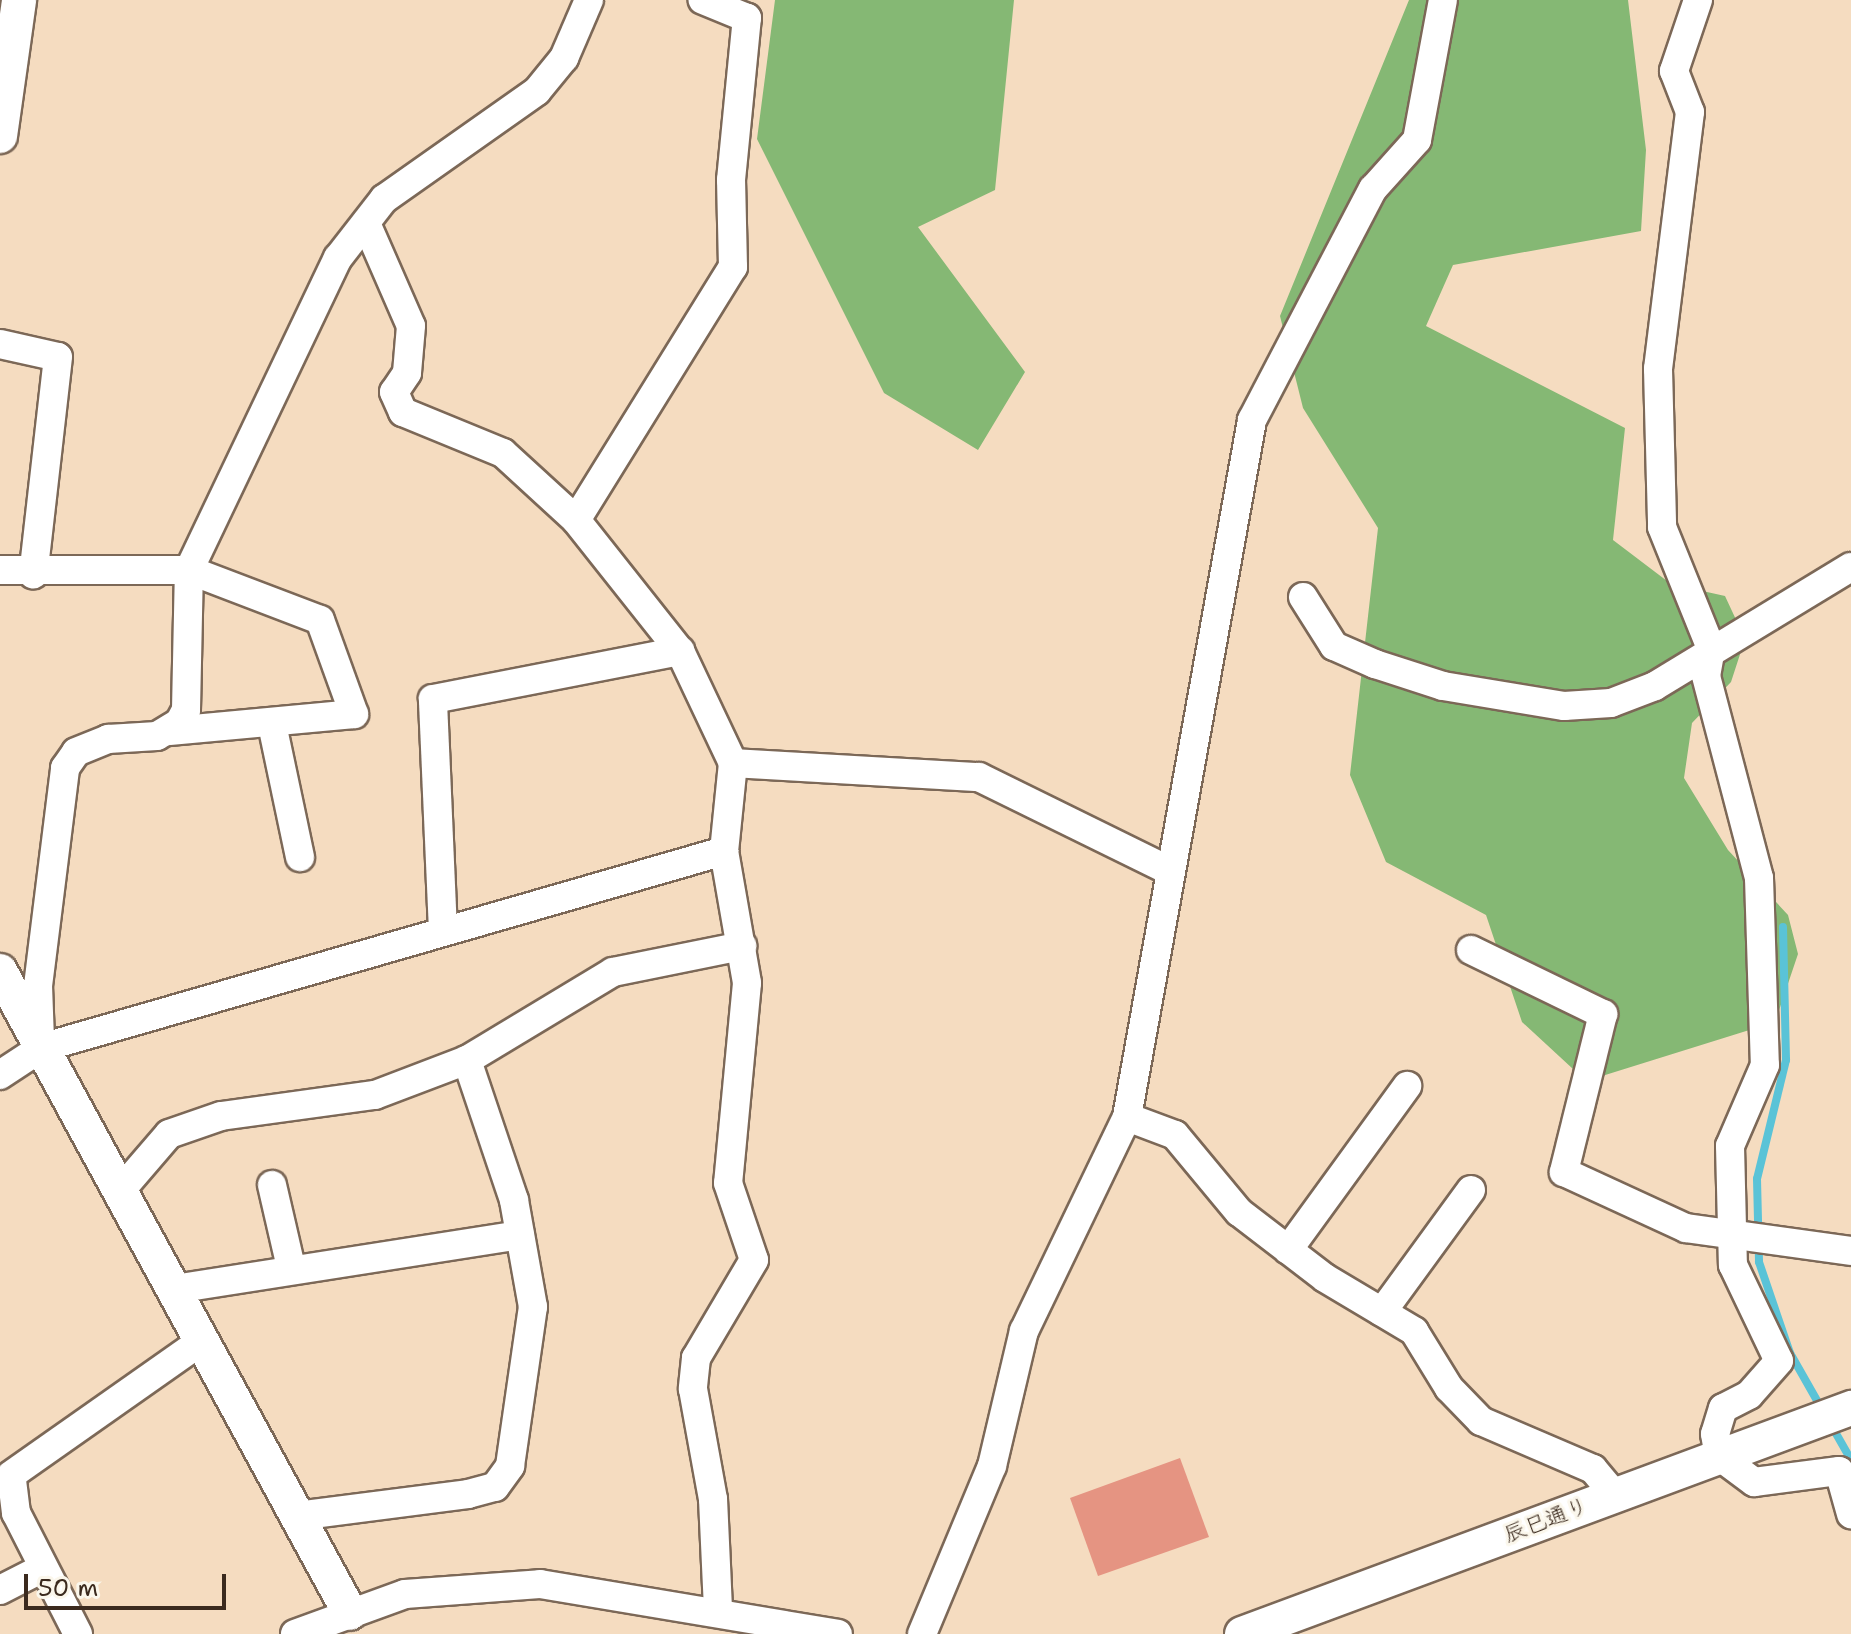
<!DOCTYPE html>
<meta charset="utf-8">
<style>
body{margin:0}
#map{position:relative;width:1851px;height:1634px;overflow:hidden;background:#f5dcc0;font-family:"Shantell Sans","Klee One",sans-serif}
div>[style]{position:absolute}
.forest>*{inset:0;background:#85b874}
.stream>*{height:8px;margin:-4px;padding:0 4px;transform-origin:4px;border-radius:4px;background:#5ac3d7}
.building>*{inset:0;background:#e59482}
.roads{filter:drop-shadow(2px 0 #7c6857) drop-shadow(-2px 0 #7c6857) drop-shadow(0 2px #7c6857) drop-shadow(0 -2px #7c6857)}
.minor>*{height:28px;margin:-14px;padding:0 14px;transform-origin:14px;border-radius:14px;background:#fff}
.tertiary>*{height:34px;margin:-17px;padding:0 17px;transform-origin:17px;border-radius:17px;background:#fff}
span{translate:-50% -50%;white-space:nowrap;text-align:center;line-height:1.15;-webkit-text-stroke:6px #fbf7ec;paint-order:stroke}
.street-label{font-size:22px;color:#3b2a1e}
.scale{position:absolute;left:24px;top:1574px;width:202px;height:36px;box-sizing:border-box;border:4px solid #3b2a1e;border-top:0;padding-left:10px;font-size:24px;line-height:28px;white-space:nowrap;color:#3b2a1e;-webkit-text-stroke:6px #fbf7ec;paint-order:stroke}
</style>
<div id="map">
<div class="forest">
<i style="clip-path:polygon(775px 0,1014px 0,995px 190px,918px 227px,1025px 372px,978px 450px,884px 393px,757px 139px)"></i>
<i style="clip-path:polygon(1409px 0,1628px 0,1646px 150px,1641px 231px,1453px 265px,1426px 326px,1625px 428px,1613px 540px,1671px 584px,1725px 596px,1745px 639px,1731px 682px,1692px 723px,1684px 778px,1728px 850px,1788px 915px,1798px 954px,1775px 1022px,1586px 1081px,1522px 1022px,1486px 915px,1386px 862px,1350px 775px,1378px 528px,1303px 408px,1280px 316px)"></i>
</div>
<div class="stream">
<i style="left:1783px;top:927px;width:133px;rotate:88.7deg"></i>
<i style="left:1786px;top:1060px;width:122px;rotate:103.7deg"></i>
<i style="left:1757px;top:1179px;width:83px;rotate:88.6deg"></i>
<i style="left:1759px;top:1262px;width:96px;rotate:71.2deg"></i>
<i style="left:1790px;top:1353px;width:67px;rotate:60.4deg"></i>
<i style="left:1830px;top:1423px;width:43px;rotate:60.4deg"></i>
</div>
<div class="building">
<i style="clip-path:polygon(1180px 1458px,1209px 1537px,1098px 1576px,1070px 1498px)"></i>
</div>
<div class="roads">
<div class="minor">
<i style="left:1698px;top:0;width:75px;rotate:108.7deg"></i>
<i style="left:1674px;top:71px;width:44px;rotate:68.7deg"></i>
<i style="left:1690px;top:112px;width:259px;rotate:97.1deg"></i>
<i style="left:1658px;top:369px;width:158px;rotate:88.5deg"></i>
<i style="left:1662px;top:527px;width:131px;rotate:68deg"></i>
<i style="left:1711px;top:648px;width:28px;rotate:100deg"></i>
<i style="left:1706px;top:676px;width:209px;rotate:75.3deg"></i>
<i style="left:1759px;top:878px;width:187px;rotate:88.2deg"></i>
<i style="left:1765px;top:1065px;width:88px;rotate:113.4deg"></i>
<i style="left:1730px;top:1146px;width:119px;rotate:88.6deg"></i>
<i style="left:1733px;top:1265px;width:106px;rotate:64.4deg"></i>
<i style="left:1779px;top:1361px;width:45px;rotate:131.4deg"></i>
<i style="left:1749px;top:1395px;width:29px;rotate:153deg"></i>
<i style="left:1723px;top:1408px;width:27px;rotate:107deg"></i>
<i style="left:1715px;top:1434px;width:22px;rotate:80deg"></i>
<i style="left:1719px;top:1456px;width:44px;rotate:36.6deg"></i>
<i style="left:1754px;top:1482px;width:86px;rotate:-7.4deg"></i>
<i style="left:1839px;top:1471px;width:45px;rotate:74.4deg"></i>
<i style="left:366px;top:223px;width:112px;rotate:66.4deg"></i>
<i style="left:411px;top:326px;width:47px;rotate:94.9deg"></i>
<i style="left:407px;top:373px;width:23px;rotate:124deg"></i>
<i style="left:394px;top:392px;width:22px;rotate:66deg"></i>
<i style="left:403px;top:412px;width:108px;rotate:22.3deg"></i>
<i style="left:503px;top:453px;width:99px;rotate:42.5deg"></i>
<i style="left:576px;top:520px;width:167px;rotate:51.6deg"></i>
<i style="left:680px;top:651px;width:124px;rotate:64.7deg"></i>
<i style="left:733px;top:763px;width:88px;rotate:95.8deg"></i>
<i style="left:724px;top:851px;width:134px;rotate:80.1deg"></i>
<i style="left:747px;top:983px;width:201px;rotate:95.4deg"></i>
<i style="left:728px;top:1183px;width:81px;rotate:71.3deg"></i>
<i style="left:754px;top:1260px;width:114px;rotate:120.6deg"></i>
<i style="left:696px;top:1358px;width:31px;rotate:96deg"></i>
<i style="left:693px;top:1389px;width:112px;rotate:79.7deg"></i>
<i style="left:713px;top:1499px;width:110px;rotate:87.4deg"></i>
<i style="left:0;top:344px;width:59px;rotate:12.6deg"></i>
<i style="left:58px;top:357px;width:219px;rotate:96.5deg"></i>
<i style="left:576px;top:520px;width:298px;rotate:-58.2deg"></i>
<i style="left:733px;top:267px;width:87px;rotate:-91.3deg"></i>
<i style="left:731px;top:180px;width:163px;rotate:-84.4deg"></i>
<i style="left:747px;top:18px;width:48px;rotate:-157.8deg"></i>
<i style="left:0;top:570px;width:189px"></i>
<i style="left:189px;top:570px;width:140px;rotate:20.9deg"></i>
<i style="left:320px;top:620px;width:100px;rotate:70.1deg"></i>
<i style="left:354px;top:714px;width:185px;rotate:174.7deg"></i>
<i style="left:1303px;top:597px;width:58px;rotate:57.7deg"></i>
<i style="left:1334px;top:646px;width:45px;rotate:23.7deg"></i>
<i style="left:1375px;top:664px;width:71px;rotate:17.9deg"></i>
<i style="left:1443px;top:686px;width:123px;rotate:9.4deg"></i>
<i style="left:1564px;top:706px;width:47px;rotate:-3.7deg"></i>
<i style="left:1611px;top:703px;width:47px;rotate:-21.1deg"></i>
<i style="left:1655px;top:686px;width:229px;rotate:-31.3deg"></i>
<i style="left:272px;top:724px;width:136px;rotate:78.1deg"></i>
<i style="left:733px;top:763px;width:246px;rotate:3.3deg"></i>
<i style="left:979px;top:777px;width:208px;rotate:26.2deg"></i>
<i style="left:443px;top:931px;width:232px;rotate:-92.5deg"></i>
<i style="left:433px;top:699px;width:252px;rotate:-11deg"></i>
<i style="left:1471px;top:950px;width:147px;rotate:25.9deg"></i>
<i style="left:1603px;top:1014px;width:163px;rotate:103.9deg"></i>
<i style="left:1564px;top:1172px;width:134px;rotate:24.7deg"></i>
<i style="left:1686px;top:1228px;width:167px;rotate:7.9deg"></i>
<i style="left:40px;top:1040px;width:54px;rotate:-92.1deg"></i>
<i style="left:38px;top:986px;width:220px;rotate:-82.9deg"></i>
<i style="left:65px;top:768px;width:19px;rotate:-55deg"></i>
<i style="left:76px;top:752px;width:35px;rotate:-22deg"></i>
<i style="left:108px;top:739px;width:49px;rotate:-3.5deg"></i>
<i style="left:157px;top:736px;width:26px;rotate:-31deg"></i>
<i style="left:179px;top:723px;width:15px;rotate:-62deg"></i>
<i style="left:186px;top:710px;width:140px;rotate:-88.8deg"></i>
<i style="left:189px;top:570px;width:346px;rotate:-64.5deg"></i>
<i style="left:338px;top:258px;width:75px;rotate:-52.1deg"></i>
<i style="left:384px;top:199px;width:187px;rotate:-35.2deg"></i>
<i style="left:537px;top:91px;width:43px;rotate:-50.7deg"></i>
<i style="left:564px;top:58px;width:63px;rotate:-66.7deg"></i>
<i style="left:0;top:1075px;width:49px;rotate:-33.4deg"></i>
<i style="left:41px;top:1048px;width:711px;rotate:-16.09deg"></i>
<i style="left:1127px;top:1117px;width:51px;rotate:20.6deg"></i>
<i style="left:1175px;top:1135px;width:100px;rotate:50.3deg"></i>
<i style="left:1239px;top:1212px;width:108px;rotate:37.5deg"></i>
<i style="left:1325px;top:1278px;width:104px;rotate:30.8deg"></i>
<i style="left:1414px;top:1331px;width:67px;rotate:58.4deg"></i>
<i style="left:1449px;top:1388px;width:46px;rotate:45.9deg"></i>
<i style="left:1481px;top:1421px;width:122px;rotate:23.2deg"></i>
<i style="left:1593px;top:1469px;width:33px;rotate:50deg"></i>
<i style="left:272px;top:1185px;width:84px;rotate:77deg"></i>
<i style="left:120px;top:1191px;width:75px;rotate:-49.3deg"></i>
<i style="left:169px;top:1134px;width:55px;rotate:-19.1deg"></i>
<i style="left:221px;top:1116px;width:155px;rotate:-7.8deg"></i>
<i style="left:375px;top:1095px;width:98px;rotate:-20.8deg"></i>
<i style="left:467px;top:1060px;width:170px;rotate:-31.1deg"></i>
<i style="left:613px;top:972px;width:132px;rotate:-11.4deg"></i>
<i style="left:1288px;top:1250px;width:203px;rotate:-54deg"></i>
<i style="left:175px;top:1289px;width:349px;rotate:-8.9deg"></i>
<i style="left:1382px;top:1312px;width:151px;rotate:-53.9deg"></i>
<i style="left:297px;top:1516px;width:172px;rotate:-7.3deg"></i>
<i style="left:468px;top:1494px;width:28px;rotate:-15deg"></i>
<i style="left:495px;top:1487px;width:26px;rotate:-54deg"></i>
<i style="left:510px;top:1466px;width:161px;rotate:-81.8deg"></i>
<i style="left:533px;top:1307px;width:109px;rotate:-100.1deg"></i>
<i style="left:514px;top:1200px;width:148px;rotate:-108.6deg"></i>
<i style="left:0;top:1590px;width:48px;rotate:-27.1deg"></i>
<i style="left:78px;top:1634px;width:136px;rotate:-117.1deg"></i>
<i style="left:16px;top:1513px;width:38px;rotate:-97deg"></i>
<i style="left:11px;top:1475px;width:235px;rotate:-35.1deg"></i>
<i style="left:295px;top:1634px;width:117px;rotate:-20deg"></i>
<i style="left:405px;top:1594px;width:135px;rotate:-4.2deg"></i>
<i style="left:540px;top:1584px;width:302px;rotate:9.5deg"></i>
<i style="left:922px;top:1634px;width:182px;rotate:-67.4deg"></i>
<i style="left:992px;top:1466px;width:139px;rotate:-76.7deg"></i>
<i style="left:1024px;top:1331px;width:237px;rotate:-64.3deg"></i>
<i style="left:1127px;top:1117px;width:708px;rotate:-79.83deg"></i>
<i style="left:1252px;top:420px;width:261px;rotate:-62.4deg"></i>
<i style="left:1373px;top:189px;width:66px;rotate:-48.1deg"></i>
<i style="left:1417px;top:140px;width:142px;rotate:-79.5deg"></i>
</div>
<div class="tertiary">
<i style="left:0;top:136px;width:137px;rotate:-82deg"></i>
<i style="left:0;top:971px;width:731px;rotate:61.4deg"></i>
<i style="left:1242px;top:1634px;width:650px;rotate:-20.36deg"></i>
</div>
</div>
<div class="street-label">
<span style="left:1546px;top:1520px;rotate:-21deg">辰巳通り</span>
</div>
<div class="scale">50 m</div>
</div>
